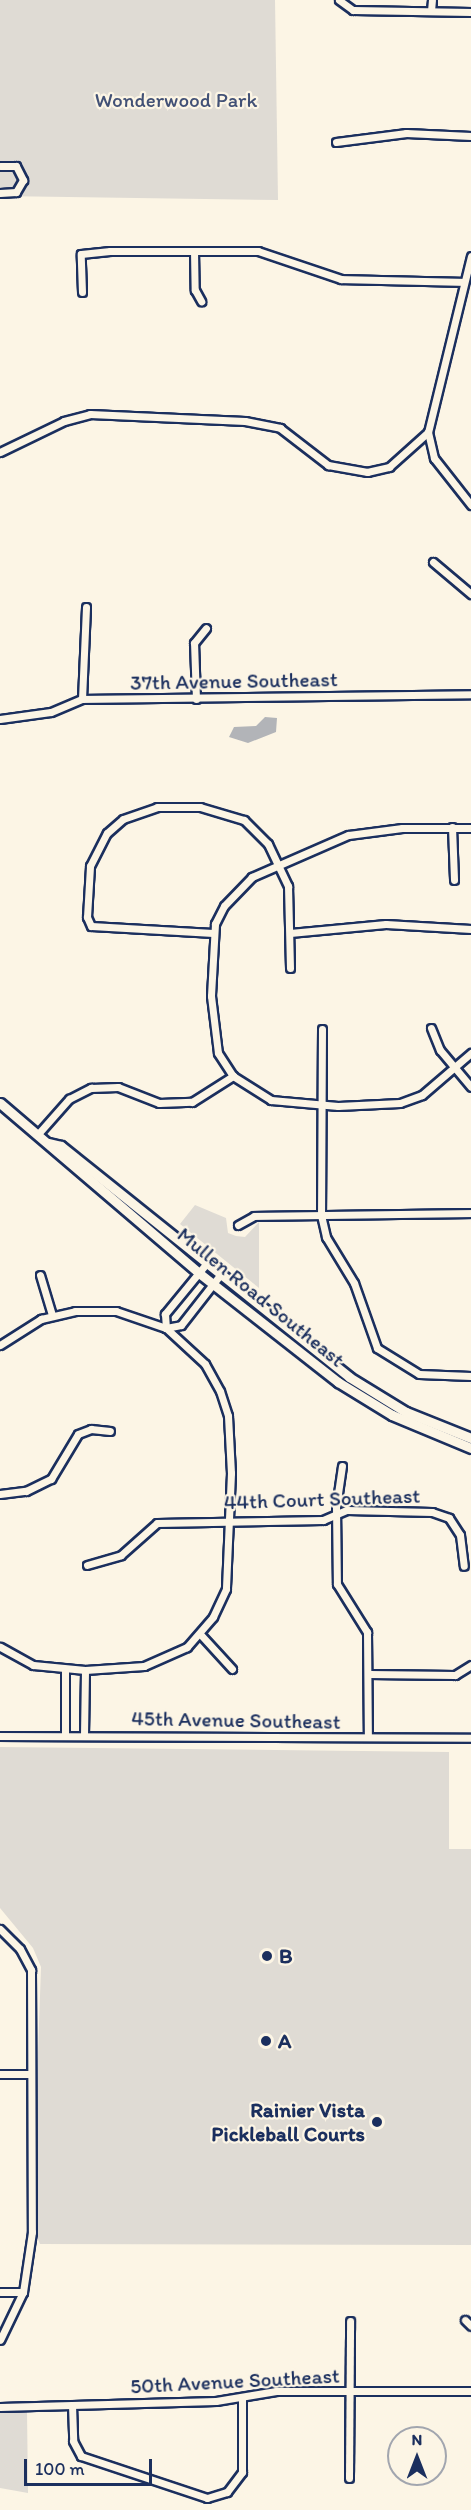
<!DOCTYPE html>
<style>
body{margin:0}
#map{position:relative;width:471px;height:2510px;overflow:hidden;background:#fcf5e5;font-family:Itim,sans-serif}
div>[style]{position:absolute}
.green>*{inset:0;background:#dfdbd4}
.water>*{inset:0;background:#b2b4b8}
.roads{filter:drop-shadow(2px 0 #1b2f5e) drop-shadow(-2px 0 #1b2f5e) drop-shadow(0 2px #1b2f5e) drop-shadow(0 -2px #1b2f5e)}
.minor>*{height:7px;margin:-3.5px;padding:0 3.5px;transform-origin:3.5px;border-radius:3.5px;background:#fcf5e5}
.tertiary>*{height:9px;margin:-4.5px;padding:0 4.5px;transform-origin:4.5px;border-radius:4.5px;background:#fcf5e5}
.dots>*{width:16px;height:16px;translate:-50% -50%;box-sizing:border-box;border:3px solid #fcf5e5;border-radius:50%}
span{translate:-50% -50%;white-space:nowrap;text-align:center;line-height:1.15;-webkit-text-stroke:4.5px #fcf5e5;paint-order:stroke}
.park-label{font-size:21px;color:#425176}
.street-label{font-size:21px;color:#1b2f5e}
.poi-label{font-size:21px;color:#1b2f5e;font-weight:700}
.left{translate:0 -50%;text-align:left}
.right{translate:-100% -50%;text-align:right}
.north{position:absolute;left:387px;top:2426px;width:60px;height:60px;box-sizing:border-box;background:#fcf5e5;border:2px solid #a2a6af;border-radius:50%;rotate:0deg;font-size:16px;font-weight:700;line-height:24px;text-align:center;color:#1b2f5e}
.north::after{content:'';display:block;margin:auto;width:21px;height:27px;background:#1b2f5e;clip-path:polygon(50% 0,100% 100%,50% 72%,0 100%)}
.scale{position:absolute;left:24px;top:2459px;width:128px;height:27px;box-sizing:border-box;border:3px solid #1b2f5e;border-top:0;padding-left:8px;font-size:18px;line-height:21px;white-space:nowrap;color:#1b2f5e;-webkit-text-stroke:4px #fcf5e5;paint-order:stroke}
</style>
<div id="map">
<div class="green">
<i style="clip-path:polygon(0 0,275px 0,278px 200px,0 196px)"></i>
<i style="clip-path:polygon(195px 1205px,226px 1218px,228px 1233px,236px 1236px,245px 1237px,259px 1222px,259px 1288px,180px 1224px)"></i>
<i style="clip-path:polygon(0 1747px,449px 1752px,449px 1849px,471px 1849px,471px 2245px,40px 2244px,32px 2225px,41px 1967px,33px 1948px,0 1908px)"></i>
<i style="clip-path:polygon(27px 2412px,28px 2493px,0 2488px,0 2413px)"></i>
</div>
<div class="water">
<i style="clip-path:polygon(265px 717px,277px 718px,276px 732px,248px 743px,229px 737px,234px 727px,256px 726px)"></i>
</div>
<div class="roads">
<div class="minor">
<i style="left:339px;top:0;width:17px;rotate:36deg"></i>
<i style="left:353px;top:10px;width:118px;rotate:1deg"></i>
<i style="left:431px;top:11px;width:11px;rotate:-85deg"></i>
<i style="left:336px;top:142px;width:71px;rotate:-7.3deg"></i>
<i style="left:406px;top:133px;width:65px;rotate:2.6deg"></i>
<i style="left:0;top:166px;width:16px"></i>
<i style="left:16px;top:166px;width:16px;rotate:63deg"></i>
<i style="left:23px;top:180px;width:14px;rotate:120deg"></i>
<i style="left:16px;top:192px;width:16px;rotate:176deg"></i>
<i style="left:194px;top:251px;width:39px;rotate:89deg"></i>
<i style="left:195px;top:290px;width:13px;rotate:61deg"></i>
<i style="left:471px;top:256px;width:181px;rotate:103.7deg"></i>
<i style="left:428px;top:432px;width:27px;rotate:77deg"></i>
<i style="left:434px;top:458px;width:60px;rotate:51.8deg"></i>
<i style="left:82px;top:292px;width:38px;rotate:-92deg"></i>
<i style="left:81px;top:254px;width:29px;rotate:-6deg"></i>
<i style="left:110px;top:251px;width:148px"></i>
<i style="left:258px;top:251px;width:88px;rotate:18.6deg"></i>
<i style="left:341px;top:279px;width:123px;rotate:1.4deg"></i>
<i style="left:0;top:452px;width:71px;rotate:-25.8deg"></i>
<i style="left:64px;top:421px;width:27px;rotate:-15deg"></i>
<i style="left:90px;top:414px;width:155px;rotate:2.6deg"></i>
<i style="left:245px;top:421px;width:36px;rotate:11deg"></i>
<i style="left:280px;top:428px;width:61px;rotate:37.6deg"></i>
<i style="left:328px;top:465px;width:40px;rotate:10deg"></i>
<i style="left:367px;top:472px;width:23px;rotate:-13deg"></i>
<i style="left:389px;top:467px;width:52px;rotate:-41.9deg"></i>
<i style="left:433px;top:562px;width:50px;rotate:40.1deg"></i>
<i style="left:82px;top:699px;width:92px;rotate:-87.5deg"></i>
<i style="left:196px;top:699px;width:56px;rotate:-92deg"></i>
<i style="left:194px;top:643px;width:19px;rotate:-51deg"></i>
<i style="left:0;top:719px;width:51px;rotate:-7.8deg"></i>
<i style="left:51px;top:712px;width:34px;rotate:-23deg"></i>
<i style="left:82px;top:699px;width:389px;rotate:-0.7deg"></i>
<i style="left:452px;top:827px;width:53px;rotate:87.8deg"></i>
<i style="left:471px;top:828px;width:69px;rotate:180deg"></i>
<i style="left:402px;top:828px;width:54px;rotate:172.6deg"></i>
<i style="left:348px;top:835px;width:105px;rotate:156.4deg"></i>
<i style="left:252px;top:877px;width:40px;rotate:134deg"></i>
<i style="left:224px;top:906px;width:20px;rotate:117deg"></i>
<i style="left:215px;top:924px;width:72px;rotate:93.2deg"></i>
<i style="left:211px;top:996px;width:57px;rotate:83deg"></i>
<i style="left:218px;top:1053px;width:27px;rotate:57deg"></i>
<i style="left:233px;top:1076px;width:45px;rotate:32.3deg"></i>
<i style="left:271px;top:1100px;width:67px;rotate:5.1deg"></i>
<i style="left:338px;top:1106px;width:62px;rotate:-2.8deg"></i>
<i style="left:400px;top:1103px;width:23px;rotate:-20deg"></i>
<i style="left:422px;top:1095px;width:65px;rotate:-40.6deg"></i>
<i style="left:213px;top:933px;width:122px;rotate:-176.7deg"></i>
<i style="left:91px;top:926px;width:10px;rotate:-114deg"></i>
<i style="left:87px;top:917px;width:51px;rotate:-86.6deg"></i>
<i style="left:90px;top:866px;width:37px;rotate:-63deg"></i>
<i style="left:107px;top:833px;width:21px;rotate:-41deg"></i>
<i style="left:123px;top:819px;width:36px;rotate:-19deg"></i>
<i style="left:157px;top:807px;width:43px"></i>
<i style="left:200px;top:807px;width:46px;rotate:16.5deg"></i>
<i style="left:244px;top:820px;width:34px;rotate:45deg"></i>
<i style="left:268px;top:844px;width:47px;rotate:64.5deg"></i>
<i style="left:288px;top:886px;width:82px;rotate:88.6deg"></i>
<i style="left:290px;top:933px;width:96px;rotate:-5.4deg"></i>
<i style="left:386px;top:924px;width:85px;rotate:3.4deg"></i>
<i style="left:431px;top:1028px;width:24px;rotate:68deg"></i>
<i style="left:440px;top:1050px;width:48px;rotate:50deg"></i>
<i style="left:322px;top:1029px;width:186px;rotate:90.3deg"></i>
<i style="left:321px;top:1215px;width:23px;rotate:77deg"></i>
<i style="left:326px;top:1237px;width:54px;rotate:58.7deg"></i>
<i style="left:354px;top:1283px;width:69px;rotate:70.5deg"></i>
<i style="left:377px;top:1348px;width:49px;rotate:31.8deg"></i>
<i style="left:419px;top:1374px;width:52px;rotate:2.2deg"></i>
<i style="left:38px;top:1134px;width:47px;rotate:-48.5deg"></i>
<i style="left:69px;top:1099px;width:25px;rotate:-27deg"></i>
<i style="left:91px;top:1088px;width:27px;rotate:-2deg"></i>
<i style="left:118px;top:1087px;width:44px;rotate:21.3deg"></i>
<i style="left:159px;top:1103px;width:33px;rotate:-2deg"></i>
<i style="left:192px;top:1102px;width:49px;rotate:-32.4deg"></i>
<i style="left:238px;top:1225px;width:18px;rotate:-29deg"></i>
<i style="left:254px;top:1216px;width:217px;rotate:-0.8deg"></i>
<i style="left:206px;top:1264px;width:65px;rotate:129.4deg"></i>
<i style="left:165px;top:1314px;width:14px;rotate:86deg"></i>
<i style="left:166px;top:1328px;width:15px;rotate:-11deg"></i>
<i style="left:181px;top:1325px;width:63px;rotate:-52deg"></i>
<i style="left:40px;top:1275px;width:42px;rotate:73.3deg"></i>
<i style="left:0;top:1345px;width:49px;rotate:-32.4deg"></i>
<i style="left:41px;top:1319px;width:35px;rotate:-13deg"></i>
<i style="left:75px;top:1311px;width:41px"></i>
<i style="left:116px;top:1311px;width:53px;rotate:18.8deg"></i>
<i style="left:166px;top:1328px;width:53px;rotate:42.7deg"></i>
<i style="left:205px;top:1364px;width:31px;rotate:61deg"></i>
<i style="left:220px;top:1391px;width:26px;rotate:72deg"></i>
<i style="left:228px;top:1416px;width:57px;rotate:87deg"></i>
<i style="left:231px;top:1473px;width:116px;rotate:92.5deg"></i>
<i style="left:226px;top:1589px;width:31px;rotate:115deg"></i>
<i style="left:213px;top:1617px;width:40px;rotate:131deg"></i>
<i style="left:187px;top:1647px;width:47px;rotate:156.2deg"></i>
<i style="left:144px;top:1666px;width:59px;rotate:176.1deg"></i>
<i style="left:85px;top:1670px;width:52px;rotate:-174.5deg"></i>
<i style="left:33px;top:1665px;width:38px;rotate:-151deg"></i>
<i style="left:342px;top:1466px;width:41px;rotate:98.3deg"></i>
<i style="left:336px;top:1507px;width:77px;rotate:89.3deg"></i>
<i style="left:337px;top:1584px;width:57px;rotate:58deg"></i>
<i style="left:367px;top:1632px;width:105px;rotate:89.5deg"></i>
<i style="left:0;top:1494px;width:26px;rotate:-7deg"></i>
<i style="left:26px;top:1491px;width:28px;rotate:-26deg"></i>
<i style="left:51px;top:1479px;width:52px;rotate:-59deg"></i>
<i style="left:78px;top:1434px;width:14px;rotate:-21deg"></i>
<i style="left:91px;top:1429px;width:19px;rotate:6deg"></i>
<i style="left:87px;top:1565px;width:35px;rotate:-16deg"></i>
<i style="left:121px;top:1555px;width:48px;rotate:-41.6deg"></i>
<i style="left:157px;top:1523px;width:166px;rotate:-1deg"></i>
<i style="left:323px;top:1520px;width:26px;rotate:-23deg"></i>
<i style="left:347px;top:1510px;width:85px;rotate:1.3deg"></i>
<i style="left:432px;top:1512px;width:18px;rotate:19deg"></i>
<i style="left:449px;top:1518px;width:20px;rotate:57deg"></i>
<i style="left:460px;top:1535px;width:31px;rotate:83deg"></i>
<i style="left:201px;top:1635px;width:46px;rotate:47.6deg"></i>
<i style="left:369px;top:1674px;width:86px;rotate:0.7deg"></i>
<i style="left:455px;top:1675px;width:19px;rotate:-32deg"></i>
<i style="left:65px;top:1735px;width:66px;rotate:-90deg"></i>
<i style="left:84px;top:1735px;width:65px;rotate:-89.1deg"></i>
<i style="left:0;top:1736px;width:471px;rotate:0.2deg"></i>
<i style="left:0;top:1929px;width:28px;rotate:45deg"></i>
<i style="left:20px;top:1949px;width:24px;rotate:62deg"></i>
<i style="left:31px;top:1970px;width:262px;rotate:89.8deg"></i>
<i style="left:32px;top:2232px;width:61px;rotate:98.5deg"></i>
<i style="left:23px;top:2292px;width:53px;rotate:115.6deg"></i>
<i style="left:0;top:2074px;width:30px"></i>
<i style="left:0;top:2292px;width:23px"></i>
<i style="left:465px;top:2320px;width:8px;rotate:45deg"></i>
<i style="left:72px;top:2405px;width:36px;rotate:88deg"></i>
<i style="left:73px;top:2441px;width:17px;rotate:62deg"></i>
<i style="left:81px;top:2456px;width:133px;rotate:18.4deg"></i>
<i style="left:207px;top:2498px;width:21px;rotate:-17deg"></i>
<i style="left:227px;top:2492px;width:25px;rotate:-53deg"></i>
<i style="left:242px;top:2472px;width:75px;rotate:-90deg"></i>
<i style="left:0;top:2407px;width:216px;rotate:-1.6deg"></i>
<i style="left:216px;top:2401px;width:61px;rotate:-9.5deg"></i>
<i style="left:276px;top:2391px;width:195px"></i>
<i style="left:349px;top:2478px;width:157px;rotate:-89.6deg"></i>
</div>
<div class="tertiary">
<i style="left:0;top:1103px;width:262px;rotate:40.5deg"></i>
<i style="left:199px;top:1273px;width:177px;rotate:38.1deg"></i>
<i style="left:338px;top:1382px;width:63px;rotate:31.4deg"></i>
<i style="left:392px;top:1415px;width:86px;rotate:22.7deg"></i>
<i style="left:49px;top:1143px;width:12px;rotate:14deg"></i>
<i style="left:61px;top:1146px;width:369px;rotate:38.7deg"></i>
<i style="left:349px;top:1377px;width:67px;rotate:31.6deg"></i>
<i style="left:406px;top:1412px;width:70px;rotate:21.8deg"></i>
</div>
</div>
<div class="dots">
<i style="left:267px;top:1956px;background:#1b2f5e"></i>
<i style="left:266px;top:2041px;background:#1b2f5e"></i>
<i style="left:377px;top:2122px;background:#1b2f5e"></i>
</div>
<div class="park-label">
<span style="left:176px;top:100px">Wonderwood Park</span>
</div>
<div class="street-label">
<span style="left:234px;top:681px;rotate:-1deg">37th Avenue Southeast</span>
<span style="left:261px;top:1297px;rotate:39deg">Mullen Road Southeast</span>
<span style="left:322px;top:1499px;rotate:-2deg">44th Court Southeast</span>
<span style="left:236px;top:1720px;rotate:1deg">45th Avenue Southeast</span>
<span style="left:235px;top:2381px;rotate:-3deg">50th Avenue Southeast</span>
</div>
<div class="poi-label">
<span class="left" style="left:279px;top:1956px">B</span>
<span class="left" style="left:278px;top:2041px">A</span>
<span class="right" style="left:365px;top:2122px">Rainier Vista<br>Pickleball Courts</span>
</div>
<div class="north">N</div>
<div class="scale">100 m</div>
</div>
